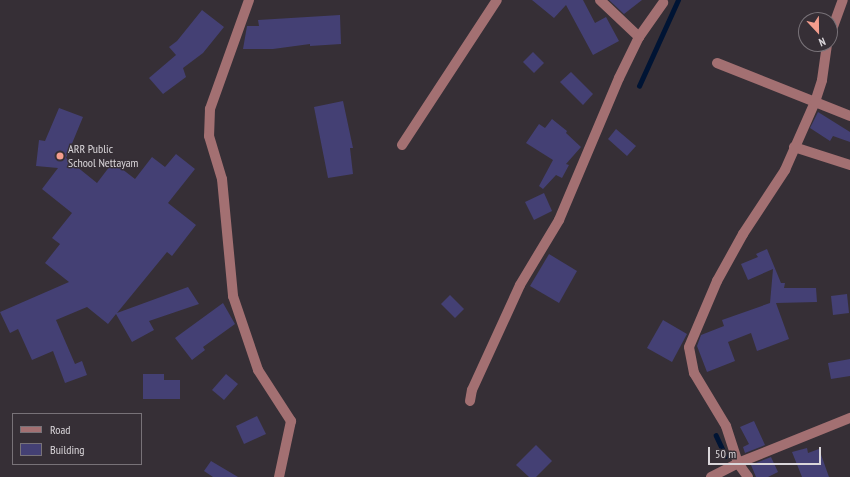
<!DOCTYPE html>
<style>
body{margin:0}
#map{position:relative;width:850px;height:477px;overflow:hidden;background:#362f36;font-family:"PT Sans Narrow",sans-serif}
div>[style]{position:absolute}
.stream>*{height:4.5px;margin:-2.25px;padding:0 2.25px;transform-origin:2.25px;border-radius:2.25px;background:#001434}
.building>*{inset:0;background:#444074}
.minor>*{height:10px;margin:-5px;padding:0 5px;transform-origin:5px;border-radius:5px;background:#a37072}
.dots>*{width:11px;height:11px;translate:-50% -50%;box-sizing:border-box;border:2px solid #362f36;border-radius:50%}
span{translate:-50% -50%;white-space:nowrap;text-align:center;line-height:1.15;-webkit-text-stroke:3px #362f36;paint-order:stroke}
.poi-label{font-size:12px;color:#dad6da}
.left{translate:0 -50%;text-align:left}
.legend{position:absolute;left:12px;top:413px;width:130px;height:52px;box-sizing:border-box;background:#362f36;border:1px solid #787278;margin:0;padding:5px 7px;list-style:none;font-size:12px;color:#dad6da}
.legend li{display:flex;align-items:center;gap:8px;height:20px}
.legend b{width:20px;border:1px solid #787278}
.north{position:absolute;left:798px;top:12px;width:40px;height:40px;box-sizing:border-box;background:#362f36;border:1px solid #787278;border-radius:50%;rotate:158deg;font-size:11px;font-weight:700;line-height:16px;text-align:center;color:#dad6da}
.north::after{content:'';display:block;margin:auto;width:14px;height:18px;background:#f49d8d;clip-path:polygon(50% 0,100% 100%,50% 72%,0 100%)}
.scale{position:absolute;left:708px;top:447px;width:113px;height:18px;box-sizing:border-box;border:2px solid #dad6da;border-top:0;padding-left:5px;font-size:12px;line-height:14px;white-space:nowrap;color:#dad6da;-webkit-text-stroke:3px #362f36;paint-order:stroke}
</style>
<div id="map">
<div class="stream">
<i style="left:639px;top:86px;width:94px;rotate:-65.6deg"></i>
<i style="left:716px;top:435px;width:23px;rotate:65deg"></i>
</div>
<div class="building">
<i style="clip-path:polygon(532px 0,583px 0,595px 23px,606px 17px,619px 41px,593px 55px,566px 5px,554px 18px)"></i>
<i style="clip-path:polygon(609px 0,642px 0,624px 14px)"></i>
<i style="clip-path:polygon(202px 10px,224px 27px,203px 53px,183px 68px,186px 77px,163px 94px,149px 78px,176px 55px,169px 47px,177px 41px)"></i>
<i style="clip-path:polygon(340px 15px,341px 44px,310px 46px,310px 44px,273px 49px,243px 49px,247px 26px,259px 26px,258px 20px)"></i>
<i style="clip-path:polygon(533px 52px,544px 63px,534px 73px,523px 62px)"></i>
<i style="clip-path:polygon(571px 72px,593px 94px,583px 105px,560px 82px)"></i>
<i style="clip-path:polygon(343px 101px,353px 148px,350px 148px,353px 174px,328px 178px,314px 107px)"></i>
<i style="clip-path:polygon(59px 108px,83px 117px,66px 158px,97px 183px,113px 162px,135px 179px,152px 157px,165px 167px,176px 154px,195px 169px,168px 203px,196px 225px,172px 256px,167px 252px,117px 313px,188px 287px,199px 304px,149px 321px,154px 330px,132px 342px,116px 314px,108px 324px,87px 307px,56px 320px,75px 364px,82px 361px,87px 375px,65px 383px,53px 351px,32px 360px,18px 329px,10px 333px,0 312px,69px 282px,45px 263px,60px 244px,52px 238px,72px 213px,42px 189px,58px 168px,36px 166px,39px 140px,45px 141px)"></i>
<i style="clip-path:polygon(818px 112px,850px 132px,850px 142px,833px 136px,830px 141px,810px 128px)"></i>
<i style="clip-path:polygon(552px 119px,567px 131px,566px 133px,581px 147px,566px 164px,569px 165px,562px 178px,556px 175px,543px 189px,539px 186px,553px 160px,526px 143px,539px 124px,545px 128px)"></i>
<i style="clip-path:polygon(616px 129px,636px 146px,627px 156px,608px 139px)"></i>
<i style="clip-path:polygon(544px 193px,552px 211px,534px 220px,525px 202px)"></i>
<i style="clip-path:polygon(767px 249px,781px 283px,785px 283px,784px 288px,816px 288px,817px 302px,776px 303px,789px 339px,757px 351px,751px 333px,728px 342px,735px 361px,707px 372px,697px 346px,701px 335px,724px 326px,722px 320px,770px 303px,773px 269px,748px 280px,741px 264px,758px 257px,756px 254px)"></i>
<i style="clip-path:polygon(549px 254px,577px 271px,559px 303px,530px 286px)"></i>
<i style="clip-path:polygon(847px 294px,849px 313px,833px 315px,831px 296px)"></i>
<i style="clip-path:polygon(450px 295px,464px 309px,455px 318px,441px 304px)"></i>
<i style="clip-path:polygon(223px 303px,235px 324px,203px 347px,205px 350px,192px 360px,175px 338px)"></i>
<i style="clip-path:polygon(663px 320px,687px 334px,672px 362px,647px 348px)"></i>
<i style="clip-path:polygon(850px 359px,850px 376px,831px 379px,828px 363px)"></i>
<i style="clip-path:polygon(143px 374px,164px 374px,164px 380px,180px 380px,180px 399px,143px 399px)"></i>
<i style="clip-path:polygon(226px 374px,238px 384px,224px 400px,212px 390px)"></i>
<i style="clip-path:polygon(257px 416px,266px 434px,244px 444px,236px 426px)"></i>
<i style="clip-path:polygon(754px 421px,765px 445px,745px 453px,743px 447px,749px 444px,740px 427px)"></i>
<i style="clip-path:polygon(536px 445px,552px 461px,536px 477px,529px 477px,516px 465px)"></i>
<i style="clip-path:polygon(807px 448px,808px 453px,819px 449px,829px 477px,802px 477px,792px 452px)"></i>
<i style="clip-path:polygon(771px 457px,778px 472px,768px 477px,756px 477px,751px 465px)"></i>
<i style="clip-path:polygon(211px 461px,238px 477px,213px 477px,204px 471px)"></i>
</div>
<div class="minor">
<i style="left:249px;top:0;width:116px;rotate:109.7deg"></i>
<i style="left:210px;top:109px;width:27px;rotate:92deg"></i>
<i style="left:209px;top:136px;width:45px;rotate:73.2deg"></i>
<i style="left:222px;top:179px;width:118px;rotate:84.6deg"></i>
<i style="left:233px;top:296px;width:78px;rotate:71.3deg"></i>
<i style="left:258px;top:370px;width:61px;rotate:57.1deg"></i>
<i style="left:291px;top:421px;width:57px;rotate:102.1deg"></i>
<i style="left:600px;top:0;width:54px;rotate:43.5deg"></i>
<i style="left:830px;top:35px;width:37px;rotate:-70deg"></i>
<i style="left:717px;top:63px;width:143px;rotate:21.7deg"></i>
<i style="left:402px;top:145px;width:173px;rotate:-56.8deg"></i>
<i style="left:794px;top:147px;width:59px;rotate:17.8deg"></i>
<i style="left:470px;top:401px;width:11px;rotate:-80deg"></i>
<i style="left:472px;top:390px;width:115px;rotate:-65.4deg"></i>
<i style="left:520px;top:285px;width:76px;rotate:-59deg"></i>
<i style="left:559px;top:220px;width:154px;rotate:-67.1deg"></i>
<i style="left:619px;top:78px;width:46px;rotate:-64deg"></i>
<i style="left:639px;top:37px;width:42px;rotate:-54.8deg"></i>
<i style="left:711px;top:477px;width:30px;rotate:-27deg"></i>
<i style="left:738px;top:463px;width:121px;rotate:-21.9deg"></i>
<i style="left:748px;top:477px;width:17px;rotate:-126deg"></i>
<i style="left:738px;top:463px;width:39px;rotate:-108deg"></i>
<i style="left:726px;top:426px;width:62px;rotate:-121.1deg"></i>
<i style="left:694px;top:373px;width:26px;rotate:-101deg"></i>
<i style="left:689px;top:347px;width:72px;rotate:-67deg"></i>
<i style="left:717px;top:281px;width:54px;rotate:-61deg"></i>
<i style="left:743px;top:234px;width:77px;rotate:-56.7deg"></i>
<i style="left:785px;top:170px;width:74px;rotate:-66.2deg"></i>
<i style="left:815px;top:102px;width:23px;rotate:-72deg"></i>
<i style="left:822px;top:80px;width:36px;rotate:-82deg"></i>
</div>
<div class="dots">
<i style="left:60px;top:156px;background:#f49d8d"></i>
</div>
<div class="poi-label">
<span class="left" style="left:68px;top:156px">ARR Public<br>School Nettayam</span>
</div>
<ul class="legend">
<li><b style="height:5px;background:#a37072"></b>Road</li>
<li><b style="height:11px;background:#444074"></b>Building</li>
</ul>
<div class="north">N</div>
<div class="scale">50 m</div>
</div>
